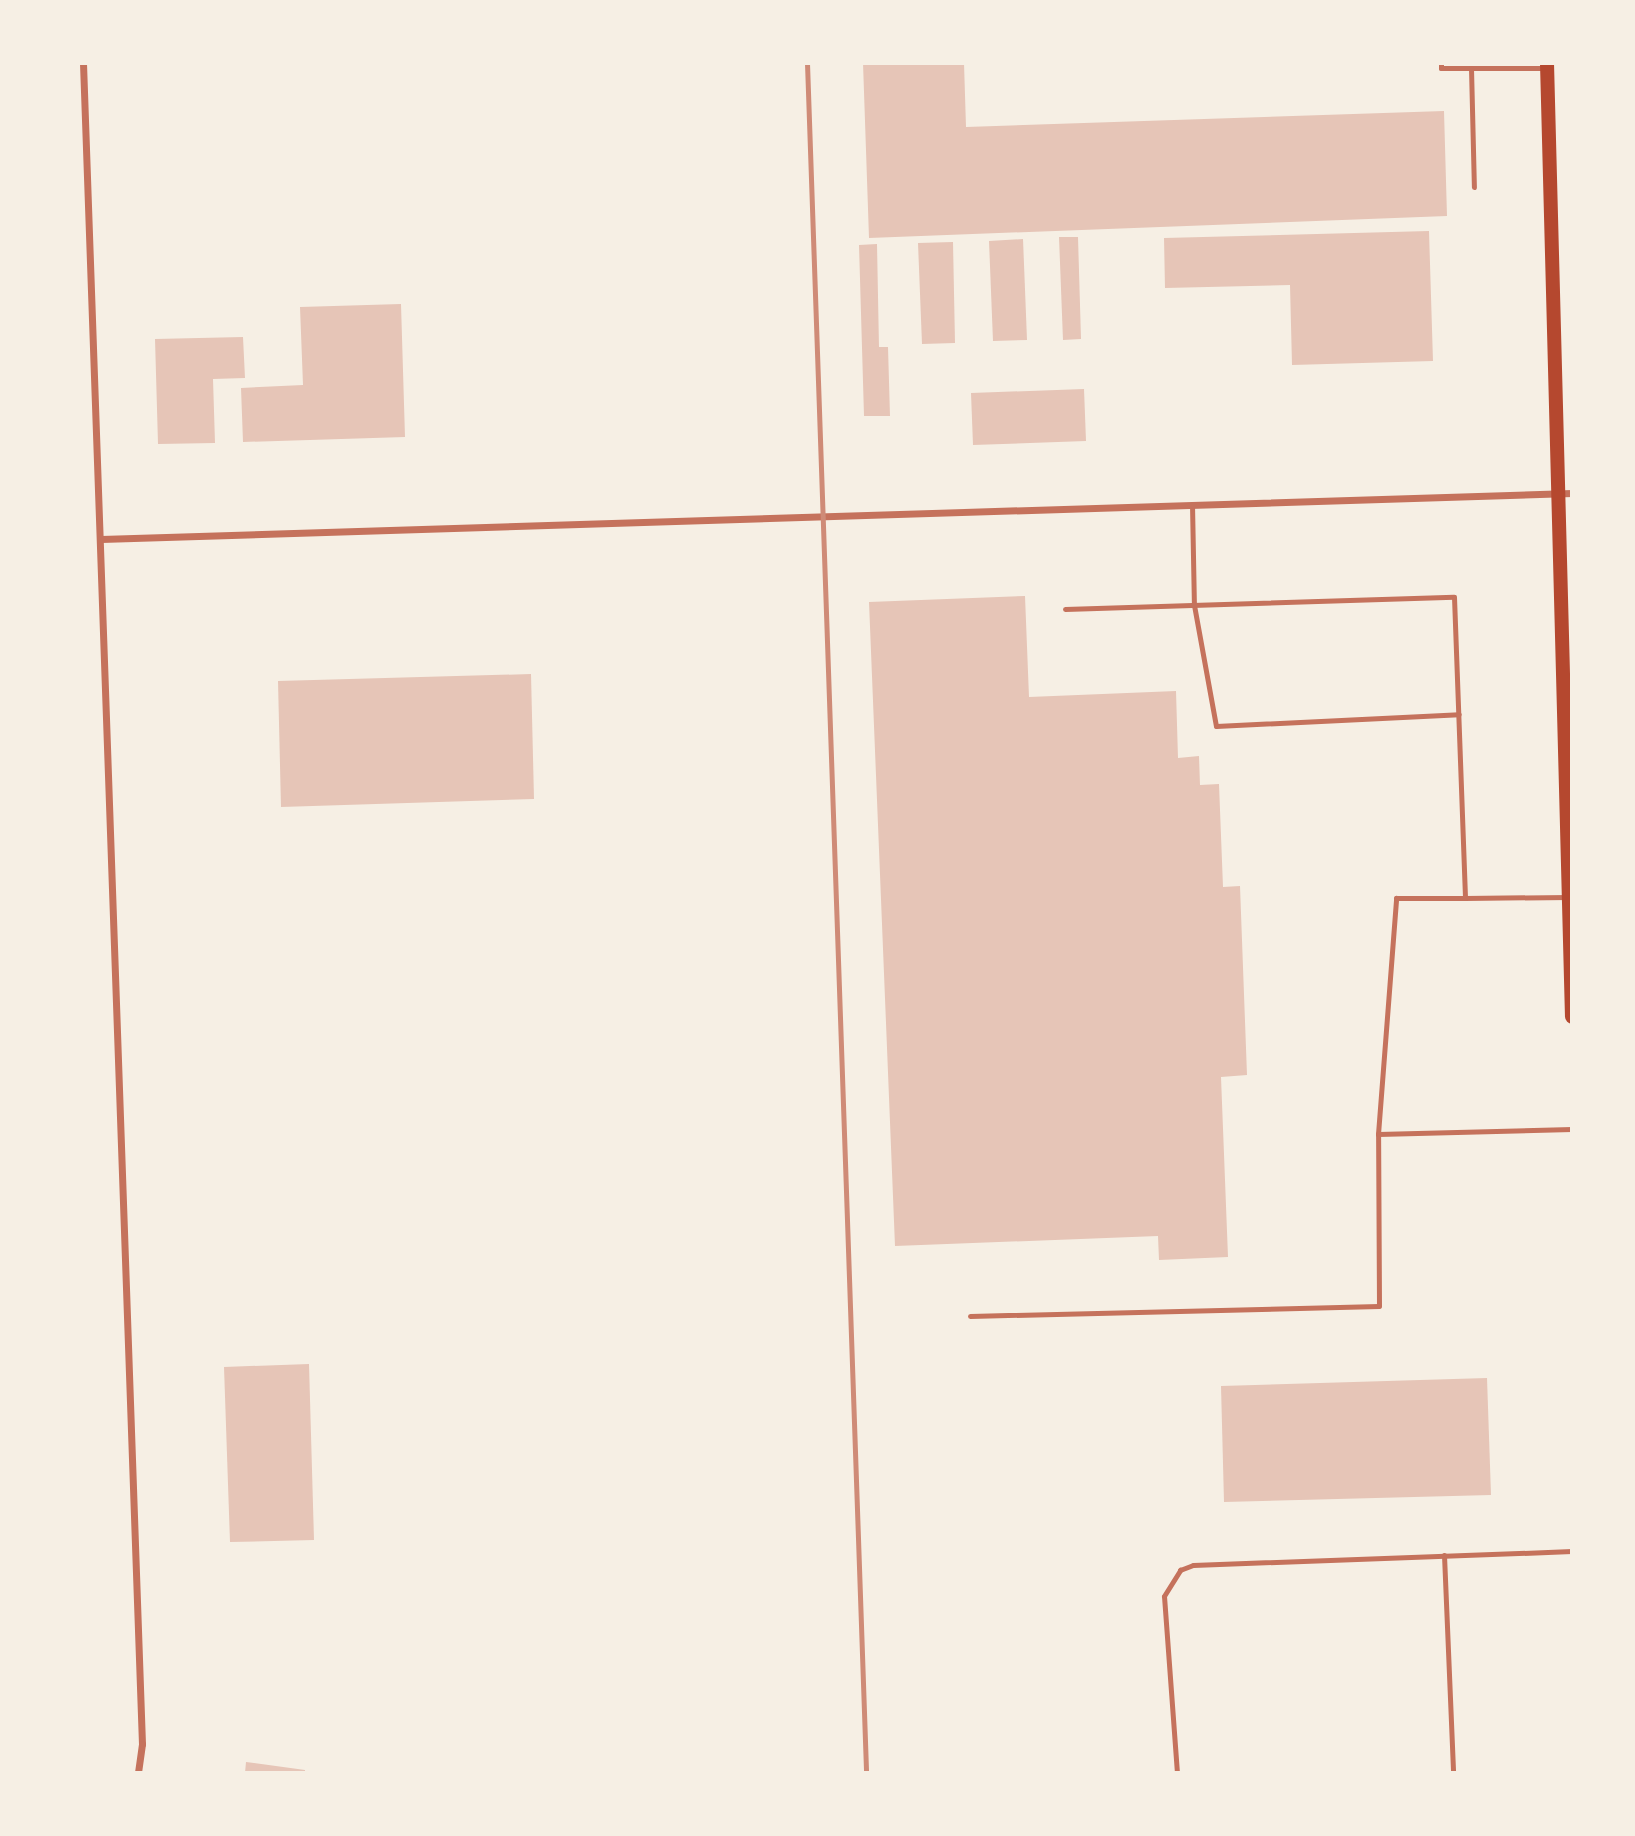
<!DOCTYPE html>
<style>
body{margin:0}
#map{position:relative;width:1635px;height:1836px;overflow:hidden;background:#f6efe4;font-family:"IBM Plex Sans",sans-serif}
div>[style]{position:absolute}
.building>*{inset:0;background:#e6c5b7}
.service>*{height:5px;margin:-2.5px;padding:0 2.5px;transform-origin:2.5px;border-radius:2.5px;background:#c5725c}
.minor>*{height:7px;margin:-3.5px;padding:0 3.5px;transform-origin:3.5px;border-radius:3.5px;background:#c5725c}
.secondary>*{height:14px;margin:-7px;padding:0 7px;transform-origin:7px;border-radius:7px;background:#b5482f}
.rail>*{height:5px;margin:-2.5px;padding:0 2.5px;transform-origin:2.5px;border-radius:2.5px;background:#cf8b77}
span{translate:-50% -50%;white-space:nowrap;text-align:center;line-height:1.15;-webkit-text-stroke:7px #f6efe4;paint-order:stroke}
.frame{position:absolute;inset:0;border:65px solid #f6efe4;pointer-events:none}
</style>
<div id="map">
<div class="building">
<i style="clip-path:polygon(863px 63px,964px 63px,966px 127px,1444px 111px,1447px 216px,869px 238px)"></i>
<i style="clip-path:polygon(1429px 231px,1433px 361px,1292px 365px,1290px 285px,1165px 288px,1164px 238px)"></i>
<i style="clip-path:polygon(1059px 237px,1078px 237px,1081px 339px,1063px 340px)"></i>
<i style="clip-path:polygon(1023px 239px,1027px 340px,993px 341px,989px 241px)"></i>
<i style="clip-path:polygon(953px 242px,955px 343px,922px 344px,918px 243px)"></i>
<i style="clip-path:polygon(877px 244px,879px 347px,888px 347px,890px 416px,864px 416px,859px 245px)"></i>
<i style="clip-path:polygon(401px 304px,405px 437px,243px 442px,241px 388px,303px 385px,300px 307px)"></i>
<i style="clip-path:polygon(243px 337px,245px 378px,213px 379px,215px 443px,158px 444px,155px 339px)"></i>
<i style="clip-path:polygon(1084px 389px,1086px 441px,973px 445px,971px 393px)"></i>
<i style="clip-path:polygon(1025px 596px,1029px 697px,1176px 691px,1178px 758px,1199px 756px,1200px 785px,1219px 784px,1223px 887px,1240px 886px,1247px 1075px,1221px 1077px,1228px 1257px,1159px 1260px,1158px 1236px,895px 1246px,869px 602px)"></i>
<i style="clip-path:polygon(531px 674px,534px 799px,281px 807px,278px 681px)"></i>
<i style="clip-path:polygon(309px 1364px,314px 1540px,230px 1542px,224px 1367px)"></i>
<i style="clip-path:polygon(1487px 1378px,1491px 1495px,1224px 1502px,1221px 1386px)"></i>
<i style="clip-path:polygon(246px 1762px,305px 1770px,305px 1773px,245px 1773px)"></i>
</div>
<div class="service">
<i style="left:1441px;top:63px;width:5px;rotate:90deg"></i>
<i style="left:1441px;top:68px;width:104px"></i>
<i style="left:1471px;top:68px;width:119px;rotate:88.6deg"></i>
<i style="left:1192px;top:504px;width:101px;rotate:88.9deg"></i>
<i style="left:1194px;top:605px;width:123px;rotate:79.7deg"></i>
<i style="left:1216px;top:726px;width:243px;rotate:-2.8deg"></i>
<i style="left:1065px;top:609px;width:389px;rotate:-1.8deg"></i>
<i style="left:1454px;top:597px;width:301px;rotate:87.9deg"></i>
<i style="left:1465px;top:898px;width:104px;rotate:-0.6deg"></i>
<i style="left:1378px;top:1134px;width:237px;rotate:-85.6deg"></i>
<i style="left:1396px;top:898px;width:69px"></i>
<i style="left:970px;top:1316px;width:409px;rotate:-1.4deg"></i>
<i style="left:1379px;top:1306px;width:172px;rotate:-90.3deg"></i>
<i style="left:1378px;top:1134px;width:194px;rotate:-1.5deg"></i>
<i style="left:1444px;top:1555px;width:218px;rotate:87.6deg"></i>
<i style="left:1177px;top:1773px;width:177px;rotate:-94.2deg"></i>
<i style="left:1164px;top:1596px;width:31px;rotate:-58deg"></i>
<i style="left:1180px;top:1570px;width:14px;rotate:-21deg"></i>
<i style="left:1193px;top:1565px;width:379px;rotate:-2.1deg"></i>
</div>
<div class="minor">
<i style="left:83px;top:63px;width:1682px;rotate:87.99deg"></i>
<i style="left:142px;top:1744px;width:29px;rotate:98deg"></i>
<i style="left:101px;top:539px;width:1472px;rotate:-1.79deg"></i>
</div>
<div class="secondary">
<i style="left:1547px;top:63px;width:954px;rotate:88.5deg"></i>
</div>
<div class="rail">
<i style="left:807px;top:63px;width:1711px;rotate:88.02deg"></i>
</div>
<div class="frame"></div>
</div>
